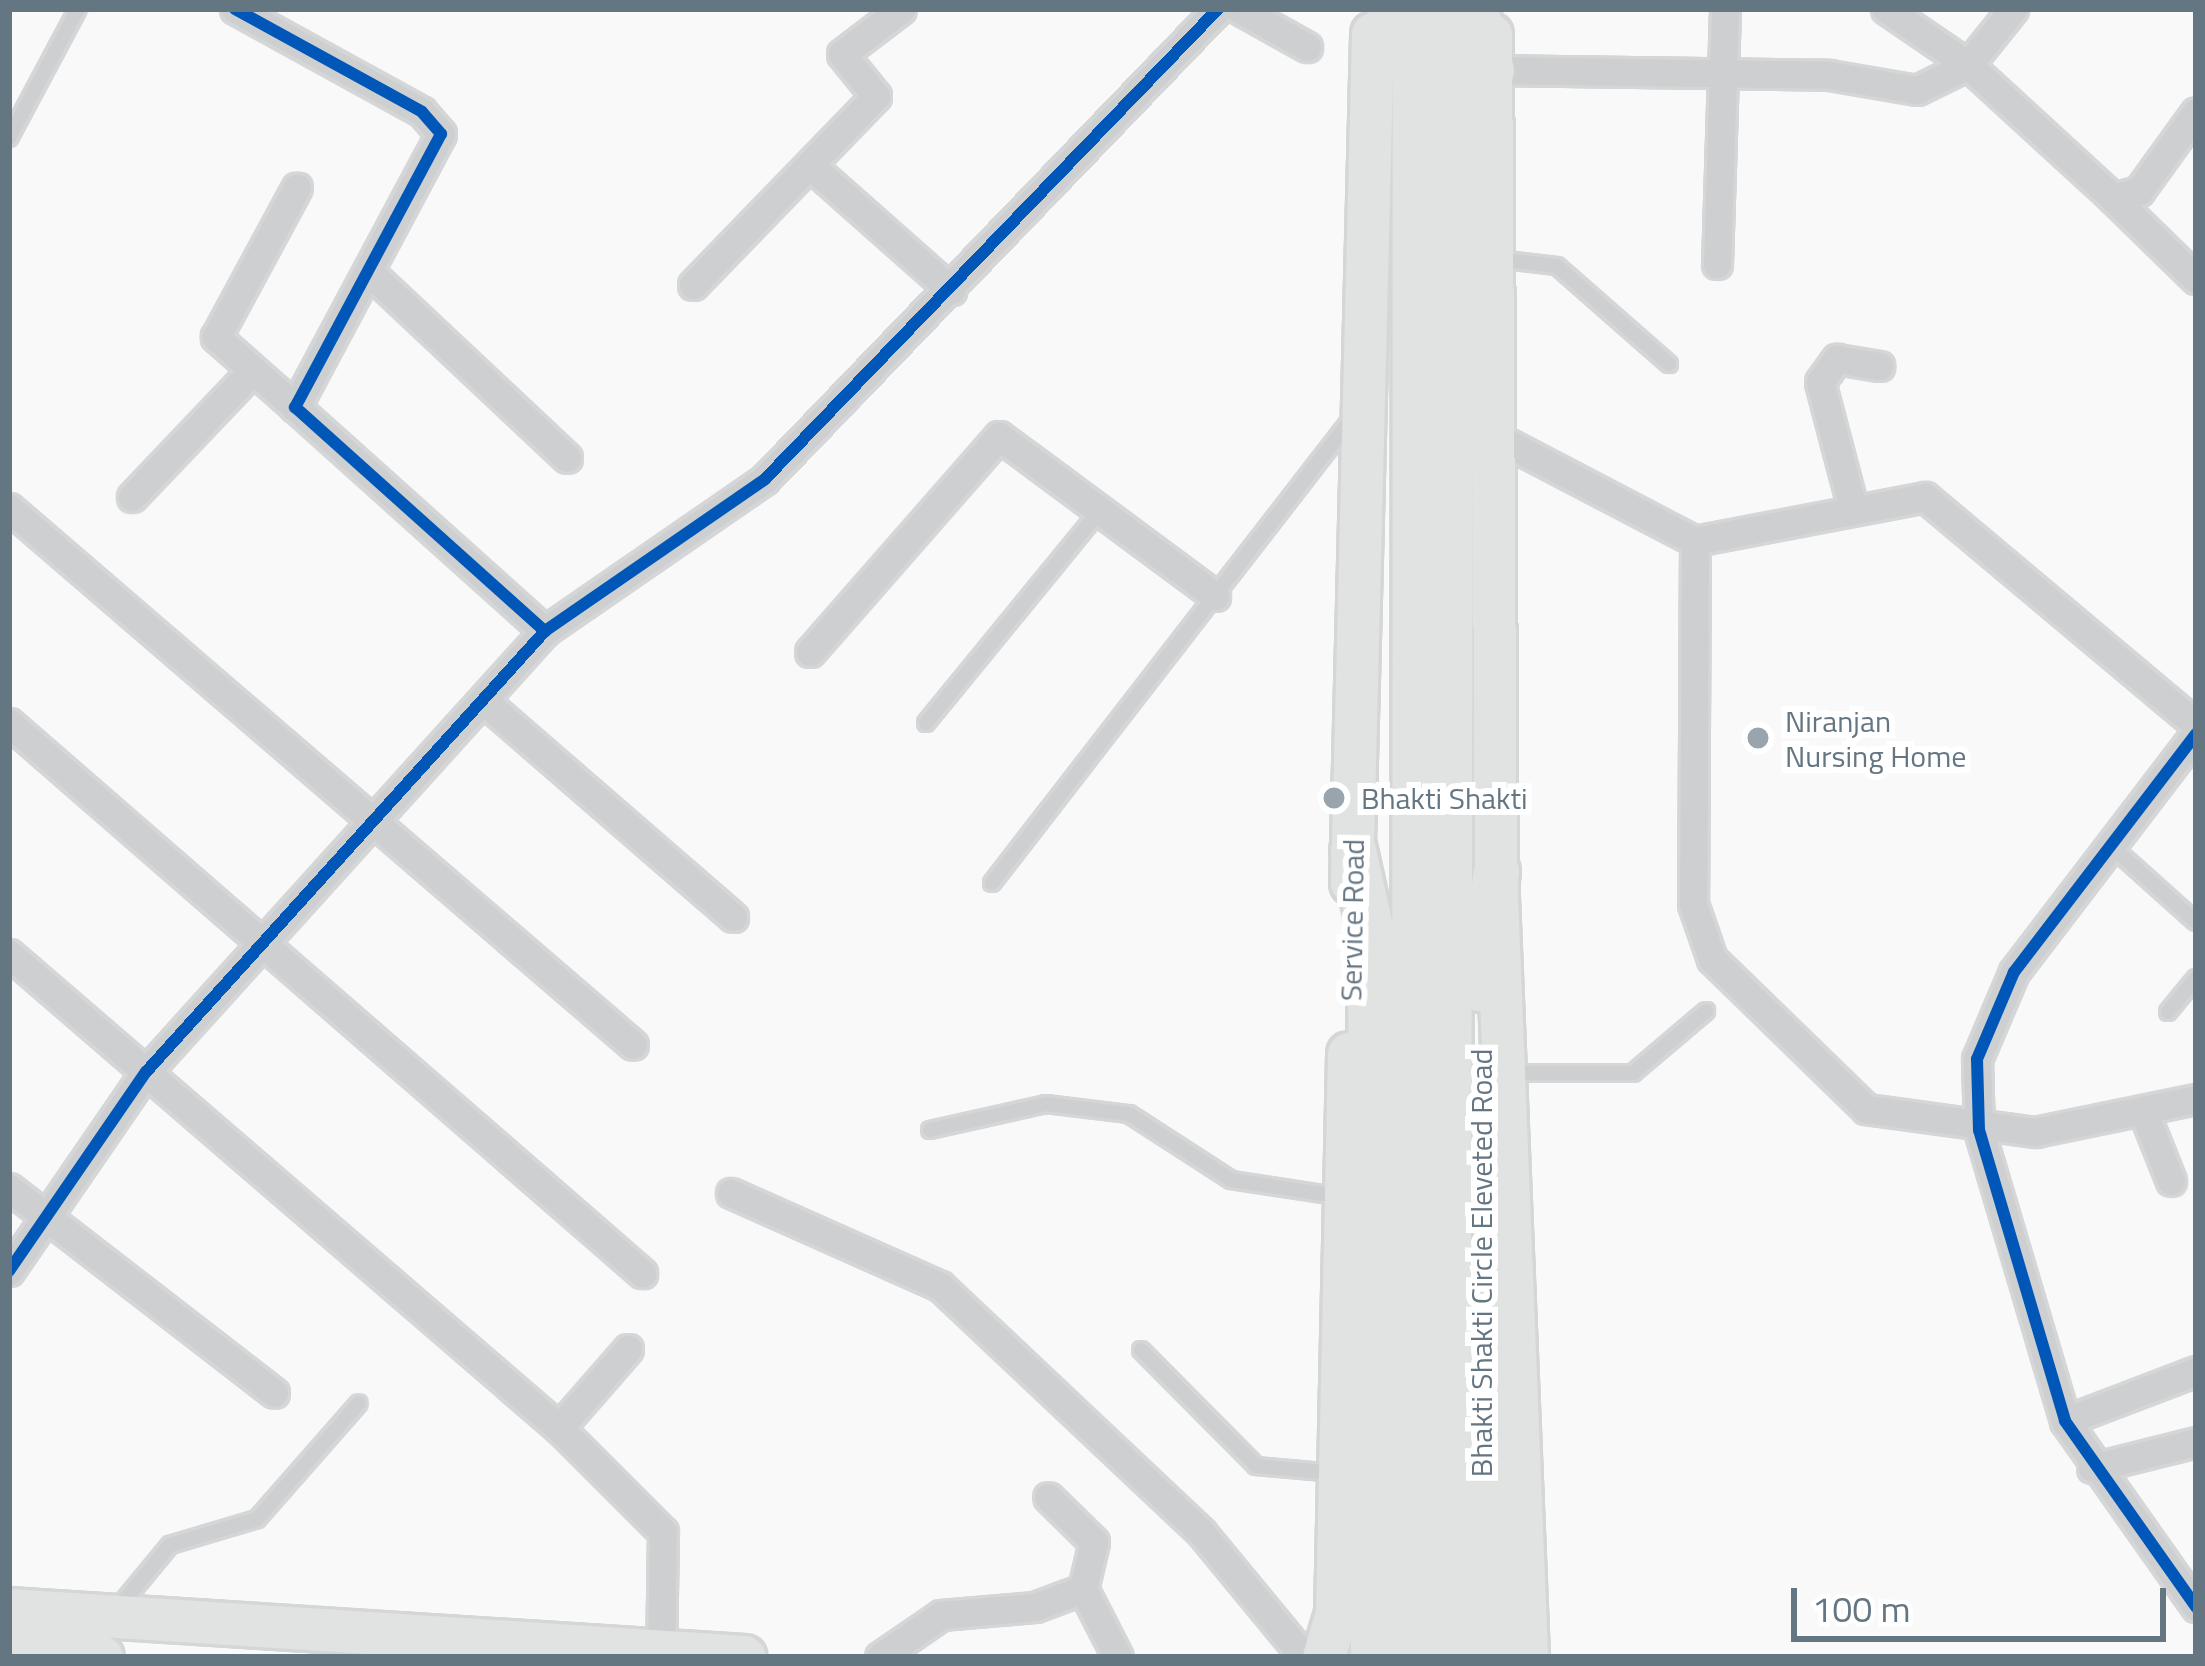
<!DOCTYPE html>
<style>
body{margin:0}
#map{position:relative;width:2205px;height:1666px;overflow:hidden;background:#f9f9f9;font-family:"Titillium Web",sans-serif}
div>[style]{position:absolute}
.roads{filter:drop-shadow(3px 0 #d5d6d7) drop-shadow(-3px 0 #d5d6d7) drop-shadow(0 3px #d5d6d7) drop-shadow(0 -3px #d5d6d7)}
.service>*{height:14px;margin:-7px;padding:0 7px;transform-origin:7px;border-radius:7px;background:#cecfd0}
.minor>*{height:27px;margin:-13.5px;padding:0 13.5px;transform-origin:13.5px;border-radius:13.5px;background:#cecfd0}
.primary>*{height:42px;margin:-21px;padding:0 21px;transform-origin:21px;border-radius:21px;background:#e1e2e2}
.trunk>*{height:45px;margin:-22.5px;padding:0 22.5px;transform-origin:22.5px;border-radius:22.5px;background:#e1e2e2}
.cycleway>*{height:12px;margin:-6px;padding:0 6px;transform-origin:6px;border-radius:6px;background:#0057b8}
.dots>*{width:33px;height:33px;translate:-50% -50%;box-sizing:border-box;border:6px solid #fff;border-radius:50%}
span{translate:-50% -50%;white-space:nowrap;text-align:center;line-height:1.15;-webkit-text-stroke:12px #fff;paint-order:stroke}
.poi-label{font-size:30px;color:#657683}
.left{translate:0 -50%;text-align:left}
.street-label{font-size:30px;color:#657683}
.frame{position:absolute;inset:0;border:12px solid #657683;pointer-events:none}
.scale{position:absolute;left:1791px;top:1588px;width:375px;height:54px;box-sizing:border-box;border:6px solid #657683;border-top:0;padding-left:15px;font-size:36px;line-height:42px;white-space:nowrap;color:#657683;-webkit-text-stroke:9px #fff;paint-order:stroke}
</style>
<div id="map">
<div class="roads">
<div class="service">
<i style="left:9px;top:138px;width:146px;rotate:-61.9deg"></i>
<i style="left:1497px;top:259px;width:60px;rotate:6.7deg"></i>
<i style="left:1557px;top:266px;width:149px;rotate:41.2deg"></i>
<i style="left:926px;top:723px;width:276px;rotate:-50.7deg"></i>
<i style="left:2111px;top:846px;width:114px;rotate:41.8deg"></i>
<i style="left:992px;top:883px;width:584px;rotate:-52.23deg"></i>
<i style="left:2168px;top:1012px;width:44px;rotate:-50.5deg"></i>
<i style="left:1512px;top:1073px;width:121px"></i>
<i style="left:1633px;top:1073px;width:96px;rotate:-40.3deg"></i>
<i style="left:930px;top:1130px;width:119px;rotate:-12.6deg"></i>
<i style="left:1046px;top:1104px;width:84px;rotate:6.9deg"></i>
<i style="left:1129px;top:1114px;width:121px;rotate:32.9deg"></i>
<i style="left:1231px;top:1180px;width:112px;rotate:8.7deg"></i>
<i style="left:1141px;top:1350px;width:163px;rotate:45.2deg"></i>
<i style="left:1256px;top:1466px;width:79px;rotate:5.1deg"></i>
<i style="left:118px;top:1608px;width:82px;rotate:-50.5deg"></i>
<i style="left:170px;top:1545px;width:91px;rotate:-16.6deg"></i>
<i style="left:257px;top:1519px;width:154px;rotate:-48.7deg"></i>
</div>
<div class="minor">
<i style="left:235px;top:9px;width:213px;rotate:28.8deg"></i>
<i style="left:422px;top:112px;width:29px;rotate:49deg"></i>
<i style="left:441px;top:134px;width:310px;rotate:118.1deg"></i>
<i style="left:295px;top:407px;width:336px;rotate:41.9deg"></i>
<i style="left:1239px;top:9px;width:78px;rotate:29.2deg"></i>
<i style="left:1886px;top:9px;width:99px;rotate:34.3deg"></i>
<i style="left:1968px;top:65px;width:197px;rotate:42.5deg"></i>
<i style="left:2113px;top:198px;width:27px;rotate:-15deg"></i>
<i style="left:2139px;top:191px;width:97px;rotate:-54.2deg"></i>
<i style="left:1491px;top:70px;width:338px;rotate:0.8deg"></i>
<i style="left:1829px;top:75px;width:89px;rotate:9.7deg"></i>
<i style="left:1917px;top:90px;width:57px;rotate:-26.1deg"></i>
<i style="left:1968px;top:65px;width:72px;rotate:-51.2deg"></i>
<i style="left:812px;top:167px;width:186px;rotate:41.5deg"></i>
<i style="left:2113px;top:198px;width:116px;rotate:44.3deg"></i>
<i style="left:1717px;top:264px;width:255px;rotate:-88.2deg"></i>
<i style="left:368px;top:271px;width:273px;rotate:43.2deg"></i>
<i style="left:693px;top:285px;width:263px;rotate:-45.9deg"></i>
<i style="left:876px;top:96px;width:54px;rotate:-129deg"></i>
<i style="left:842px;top:54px;width:74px;rotate:-37.3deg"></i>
<i style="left:295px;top:407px;width:106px;rotate:-138.5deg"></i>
<i style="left:216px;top:337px;width:170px;rotate:-61.6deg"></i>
<i style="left:1492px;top:435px;width:229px;rotate:27.6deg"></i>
<i style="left:1695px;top:541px;width:234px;rotate:-10.8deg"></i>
<i style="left:1925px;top:497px;width:354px;rotate:40deg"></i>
<i style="left:132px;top:497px;width:170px;rotate:-46.4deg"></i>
<i style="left:9px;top:508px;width:823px;rotate:40.71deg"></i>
<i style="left:1853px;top:508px;width:130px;rotate:-104.7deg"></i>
<i style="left:1820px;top:382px;width:29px;rotate:-54deg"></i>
<i style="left:1837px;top:359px;width:43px;rotate:9.5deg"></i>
<i style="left:1695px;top:541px;width:363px;rotate:90.3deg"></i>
<i style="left:1693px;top:904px;width:58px;rotate:70.9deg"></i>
<i style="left:1712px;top:959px;width:215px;rotate:44.2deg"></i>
<i style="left:1866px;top:1109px;width:171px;rotate:7.8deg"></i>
<i style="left:2035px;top:1132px;width:164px;rotate:-11.6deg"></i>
<i style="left:810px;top:652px;width:287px;rotate:-48.8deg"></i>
<i style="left:999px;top:436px;width:269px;rotate:36.5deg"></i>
<i style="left:486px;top:703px;width:327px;rotate:40.9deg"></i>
<i style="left:9px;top:723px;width:839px;rotate:40.99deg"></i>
<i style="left:2196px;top:734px;width:300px;rotate:127.4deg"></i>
<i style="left:2014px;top:972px;width:95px;rotate:113deg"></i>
<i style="left:1977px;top:1059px;width:71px;rotate:88.4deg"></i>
<i style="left:1979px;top:1130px;width:303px;rotate:73.5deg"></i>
<i style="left:2065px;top:1421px;width:228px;rotate:54.8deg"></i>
<i style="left:9px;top:954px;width:726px;rotate:40.76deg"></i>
<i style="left:2144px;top:1113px;width:73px;rotate:68.3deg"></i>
<i style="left:9px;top:1188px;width:335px;rotate:37.7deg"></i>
<i style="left:731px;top:1193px;width:229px;rotate:24deg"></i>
<i style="left:940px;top:1286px;width:359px;rotate:43.3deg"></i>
<i style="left:1201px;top:1532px;width:162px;rotate:50.5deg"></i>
<i style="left:9px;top:1271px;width:242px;rotate:-55.5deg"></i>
<i style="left:146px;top:1072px;width:595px;rotate:-47.86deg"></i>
<i style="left:545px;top:631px;width:267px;rotate:-34.6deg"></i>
<i style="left:765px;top:479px;width:653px;rotate:-46.06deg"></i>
<i style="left:628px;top:1349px;width:105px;rotate:131.1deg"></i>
<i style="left:559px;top:1428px;width:147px;rotate:45deg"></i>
<i style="left:663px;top:1532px;width:121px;rotate:90.9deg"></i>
<i style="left:2065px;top:1421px;width:140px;rotate:-20.9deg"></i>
<i style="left:2092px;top:1468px;width:107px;rotate:-14deg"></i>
<i style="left:1083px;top:1589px;width:76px;rotate:62.8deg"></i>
<i style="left:880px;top:1657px;width:74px;rotate:-34.5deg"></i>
<i style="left:941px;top:1615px;width:94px;rotate:-4.9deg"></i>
<i style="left:1035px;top:1607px;width:51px;rotate:-20.6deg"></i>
<i style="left:1083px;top:1589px;width:48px;rotate:-76.8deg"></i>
<i style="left:1094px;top:1542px;width:64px;rotate:-135.6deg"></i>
</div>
<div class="primary">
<i style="left:1491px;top:35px;width:836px;rotate:89.66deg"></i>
<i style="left:1496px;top:871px;width:787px;rotate:87.74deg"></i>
<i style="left:1352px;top:883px;width:849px;rotate:-88.58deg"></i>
<i style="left:9px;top:1610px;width:737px;rotate:3.66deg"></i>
<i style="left:9px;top:1651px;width:93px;rotate:3.7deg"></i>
<i style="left:1324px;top:1657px;width:45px;rotate:-73.2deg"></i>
<i style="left:1337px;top:1614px;width:560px;rotate:-88.77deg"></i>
</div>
<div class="trunk">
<i style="left:1475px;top:9px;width:63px;rotate:75.3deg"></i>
<i style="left:1373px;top:70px;width:64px;rotate:-72.7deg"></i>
<i style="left:1353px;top:850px;width:79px;rotate:77.6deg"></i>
<i style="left:1370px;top:927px;width:730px;rotate:89.76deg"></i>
<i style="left:1479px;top:988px;width:118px;rotate:-81.7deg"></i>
<i style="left:1480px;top:1282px;width:375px;rotate:88.9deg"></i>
<i style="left:1414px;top:1657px;width:1648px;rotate:-89.97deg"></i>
<i style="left:1447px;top:1657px;width:1648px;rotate:-89.86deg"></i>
</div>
</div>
<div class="cycleway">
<i style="left:235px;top:9px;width:213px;rotate:28.8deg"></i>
<i style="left:422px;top:112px;width:29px;rotate:49deg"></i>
<i style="left:441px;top:134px;width:310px;rotate:118.1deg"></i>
<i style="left:295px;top:407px;width:336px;rotate:41.9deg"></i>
<i style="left:2196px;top:734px;width:300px;rotate:127.4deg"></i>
<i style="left:2014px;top:972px;width:95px;rotate:113deg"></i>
<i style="left:1977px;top:1059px;width:71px;rotate:88.4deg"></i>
<i style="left:1979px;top:1130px;width:303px;rotate:73.5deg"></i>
<i style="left:2065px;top:1421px;width:228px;rotate:54.8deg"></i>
<i style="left:9px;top:1271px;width:242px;rotate:-55.5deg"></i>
<i style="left:146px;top:1072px;width:595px;rotate:-47.86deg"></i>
<i style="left:545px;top:631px;width:267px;rotate:-34.6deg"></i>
<i style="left:765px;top:479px;width:653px;rotate:-46.06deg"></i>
</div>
<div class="dots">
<i style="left:1758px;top:738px;background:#99a4ac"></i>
<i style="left:1334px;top:798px;background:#99a4ac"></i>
</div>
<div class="poi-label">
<span class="left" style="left:1785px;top:738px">Niranjan<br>Nursing Home</span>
<span class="left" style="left:1361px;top:798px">Bhakti Shakti</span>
</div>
<div class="street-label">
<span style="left:1352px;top:920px;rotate:-89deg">Service Road</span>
<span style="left:1481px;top:1263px;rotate:-90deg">Bhakti Shakti Circle Eleveted Road</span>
</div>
<div class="frame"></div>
<div class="scale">100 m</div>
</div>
